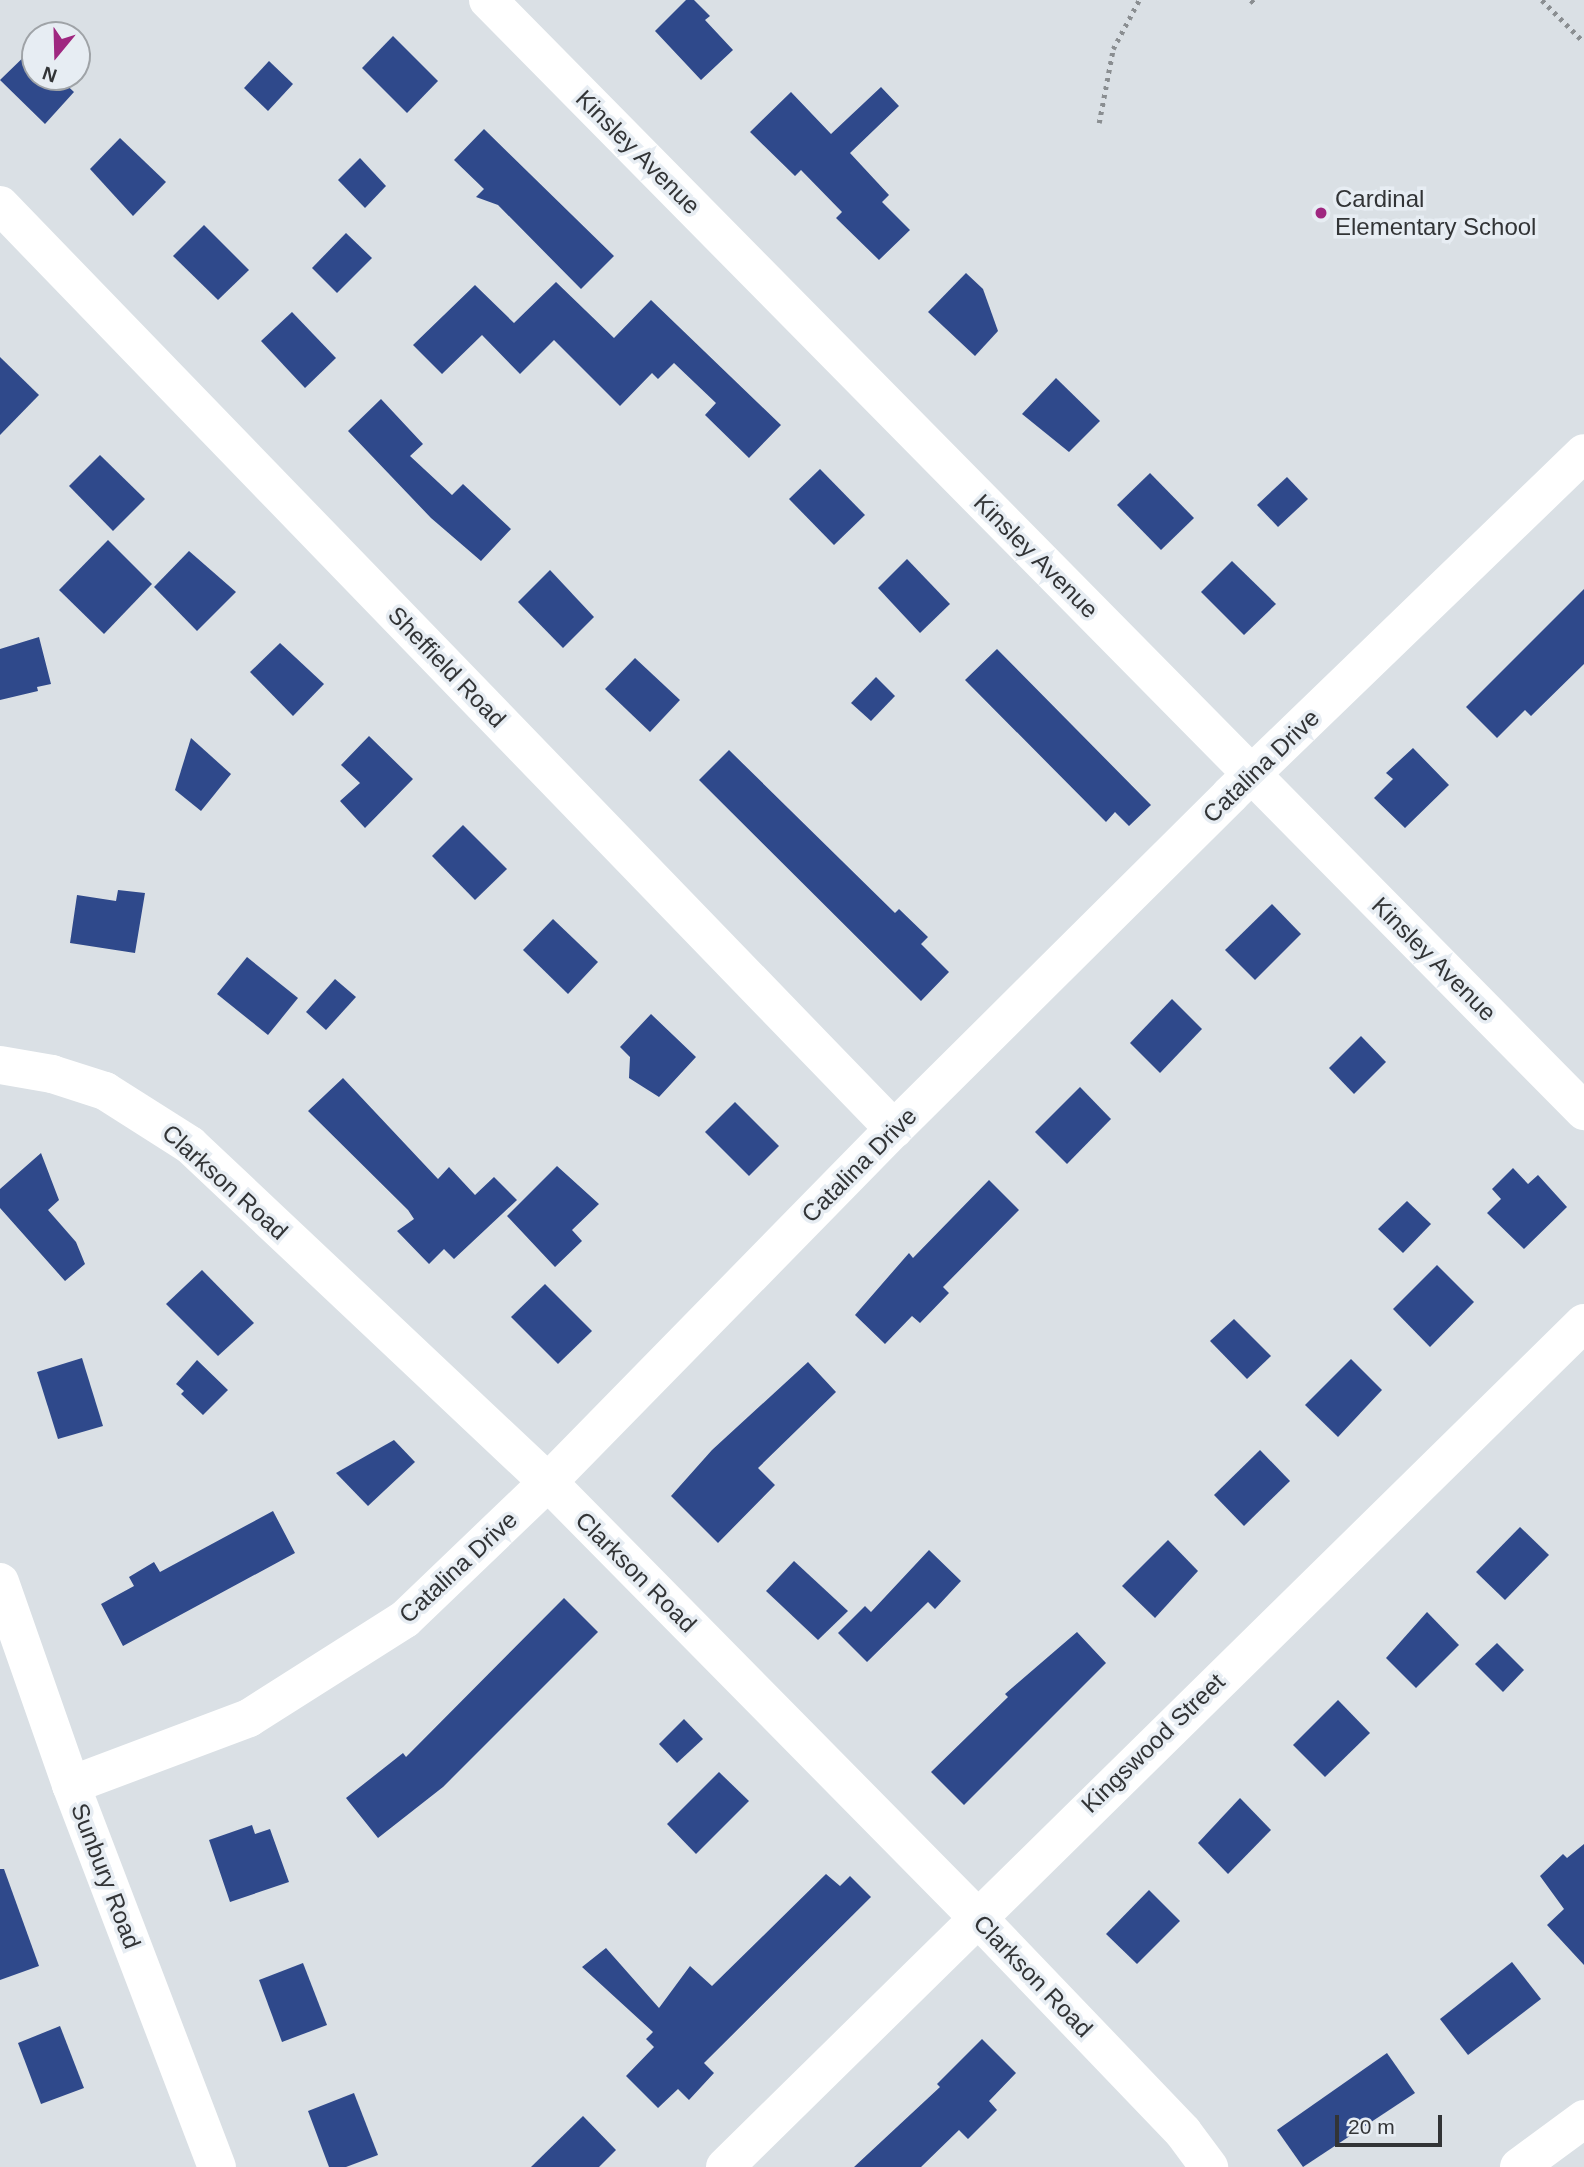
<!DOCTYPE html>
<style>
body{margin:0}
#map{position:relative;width:1584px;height:2167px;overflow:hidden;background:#dae0e5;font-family:Arial,sans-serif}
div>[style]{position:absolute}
.building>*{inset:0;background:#2f498b}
.path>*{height:4.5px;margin-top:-2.25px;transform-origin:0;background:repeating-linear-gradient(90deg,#8a8e91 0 3.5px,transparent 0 8.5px)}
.street>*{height:38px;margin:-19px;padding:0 19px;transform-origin:19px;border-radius:19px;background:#fff}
.dots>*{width:19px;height:19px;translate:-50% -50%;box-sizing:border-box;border:4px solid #e7edf3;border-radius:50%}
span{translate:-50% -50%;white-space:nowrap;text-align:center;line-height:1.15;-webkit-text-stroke:7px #e7edf3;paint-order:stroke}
.street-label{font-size:24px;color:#323436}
.poi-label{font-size:24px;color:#323436}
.left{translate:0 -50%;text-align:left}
.north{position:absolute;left:21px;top:21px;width:70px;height:70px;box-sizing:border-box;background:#e7edf3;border:2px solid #9fa3a7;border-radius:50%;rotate:199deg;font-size:19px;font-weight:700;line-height:28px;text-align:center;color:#323436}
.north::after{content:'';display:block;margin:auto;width:24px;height:32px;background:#9f2780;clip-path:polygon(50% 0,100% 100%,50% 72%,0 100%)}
.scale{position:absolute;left:1335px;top:2115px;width:107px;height:32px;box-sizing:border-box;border:4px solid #323436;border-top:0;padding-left:9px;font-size:21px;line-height:24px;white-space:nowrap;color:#323436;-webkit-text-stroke:5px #e7edf3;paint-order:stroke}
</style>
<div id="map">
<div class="building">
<i style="clip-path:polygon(686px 0,694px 0,710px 16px,705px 20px,733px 50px,701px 80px,655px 31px)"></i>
<i style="clip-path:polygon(393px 36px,438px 81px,407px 113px,362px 68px)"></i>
<i style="clip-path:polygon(35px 46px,35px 77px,58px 77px,74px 92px,45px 124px,0 80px)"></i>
<i style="clip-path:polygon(269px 61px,293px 84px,268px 111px,244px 88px)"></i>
<i style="clip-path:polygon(881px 87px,899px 106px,850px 153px,889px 195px,882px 202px,910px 230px,879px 260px,836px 218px,842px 212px,801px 170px,795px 176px,750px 132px,791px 92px,831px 134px)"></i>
<i style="clip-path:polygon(484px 129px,614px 256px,581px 289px,498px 205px,476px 197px,484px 189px,454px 160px)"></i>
<i style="clip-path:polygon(120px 138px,166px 182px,133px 216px,90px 169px)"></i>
<i style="clip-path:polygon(360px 158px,386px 186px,365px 208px,338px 180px)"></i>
<i style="clip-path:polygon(204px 225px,249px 270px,218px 300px,173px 256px)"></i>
<i style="clip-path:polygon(346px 233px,372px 258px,337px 293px,312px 268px)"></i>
<i style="clip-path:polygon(966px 273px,983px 289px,998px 331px,975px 356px,928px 312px)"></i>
<i style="clip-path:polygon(556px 282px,614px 338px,651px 300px,781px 425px,749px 458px,705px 415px,716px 403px,674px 363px,658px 379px,652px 373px,620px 406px,554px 340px,520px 374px,482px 335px,442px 374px,413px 345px,475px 285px,514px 323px)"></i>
<i style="clip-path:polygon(292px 312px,336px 358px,305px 388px,261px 341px)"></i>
<i style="clip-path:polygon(0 357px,39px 395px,0 435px)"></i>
<i style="clip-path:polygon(1056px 378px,1100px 421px,1069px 452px,1022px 414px)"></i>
<i style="clip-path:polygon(381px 399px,423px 444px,410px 456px,452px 495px,463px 484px,511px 529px,481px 561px,431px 518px,348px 431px)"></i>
<i style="clip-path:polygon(100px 455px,145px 499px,113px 531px,69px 486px)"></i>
<i style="clip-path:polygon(820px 469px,865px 515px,834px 545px,789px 499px)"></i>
<i style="clip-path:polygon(1150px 473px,1194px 518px,1161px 550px,1117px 505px)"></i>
<i style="clip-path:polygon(1287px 477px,1308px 499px,1278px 527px,1257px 505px)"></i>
<i style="clip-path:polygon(108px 540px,152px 584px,104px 634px,59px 590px)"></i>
<i style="clip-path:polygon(189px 551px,236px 592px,197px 631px,154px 587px)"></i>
<i style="clip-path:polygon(907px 559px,950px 604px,920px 633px,878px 588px)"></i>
<i style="clip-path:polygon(1232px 561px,1276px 604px,1244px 635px,1201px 592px)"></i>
<i style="clip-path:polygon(550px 570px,594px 617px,563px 648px,518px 602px)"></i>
<i style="clip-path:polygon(1584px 589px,1584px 664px,1531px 716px,1525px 710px,1497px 738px,1466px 707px)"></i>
<i style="clip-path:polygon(39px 637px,51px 684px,37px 687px,38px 691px,0 700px,0 649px)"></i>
<i style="clip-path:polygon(280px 643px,324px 684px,293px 716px,250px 672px)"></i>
<i style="clip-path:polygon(997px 649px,1151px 805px,1129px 826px,1115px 812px,1106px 822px,965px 680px)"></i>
<i style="clip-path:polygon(635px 658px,680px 700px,650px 732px,605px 689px)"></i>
<i style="clip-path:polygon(876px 677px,895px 696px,871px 721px,851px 703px)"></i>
<i style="clip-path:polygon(369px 736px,413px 779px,365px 828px,340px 801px,360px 783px,341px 765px)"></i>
<i style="clip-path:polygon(191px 738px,231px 774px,201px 811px,175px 790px)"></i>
<i style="clip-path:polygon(1413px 748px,1449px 785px,1405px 828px,1374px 798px,1393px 779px,1386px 773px)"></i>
<i style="clip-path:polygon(729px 750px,895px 913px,899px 909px,928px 937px,921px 944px,949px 972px,921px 1001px,699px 780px)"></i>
<i style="clip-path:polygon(463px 825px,507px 869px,475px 900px,432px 856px)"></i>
<i style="clip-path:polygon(118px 890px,145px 893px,135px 953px,70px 943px,77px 895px,116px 901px)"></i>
<i style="clip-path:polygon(1272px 904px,1301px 934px,1255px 980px,1225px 950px)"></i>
<i style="clip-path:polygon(553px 919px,598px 962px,568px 994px,523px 950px)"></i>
<i style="clip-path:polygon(247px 957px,298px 998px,268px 1035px,217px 994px)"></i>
<i style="clip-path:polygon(335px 979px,356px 997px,326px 1030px,306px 1012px)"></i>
<i style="clip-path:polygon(1172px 999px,1202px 1029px,1160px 1073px,1130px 1043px)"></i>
<i style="clip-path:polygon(651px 1014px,696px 1057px,659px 1097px,629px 1078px,630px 1057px,620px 1047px)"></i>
<i style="clip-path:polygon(1361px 1036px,1386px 1062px,1354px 1094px,1329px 1068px)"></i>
<i style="clip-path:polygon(343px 1078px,438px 1179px,449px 1167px,475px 1195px,494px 1177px,517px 1200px,454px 1259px,444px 1249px,429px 1264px,397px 1231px,414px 1219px,408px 1210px,308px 1111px)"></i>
<i style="clip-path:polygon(1080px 1087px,1111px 1119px,1067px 1164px,1035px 1132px)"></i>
<i style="clip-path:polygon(735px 1102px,779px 1146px,749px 1176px,705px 1132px)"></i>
<i style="clip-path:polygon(41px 1153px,59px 1200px,48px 1210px,76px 1242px,85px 1264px,65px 1281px,0 1208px,0 1189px)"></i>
<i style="clip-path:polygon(557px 1166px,599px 1204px,572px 1230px,582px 1241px,555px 1267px,507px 1216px)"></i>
<i style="clip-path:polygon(1513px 1168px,1528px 1184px,1538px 1175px,1567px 1207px,1524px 1249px,1487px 1213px,1501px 1199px,1492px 1189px)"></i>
<i style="clip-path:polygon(989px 1180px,1019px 1210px,943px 1287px,949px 1293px,920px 1323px,912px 1316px,885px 1344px,855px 1315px,909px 1253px,913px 1258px)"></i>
<i style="clip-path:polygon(1407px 1201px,1431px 1224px,1403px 1253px,1378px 1229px)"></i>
<i style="clip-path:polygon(1437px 1265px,1474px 1302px,1430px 1347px,1393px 1309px)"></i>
<i style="clip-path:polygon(202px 1270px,254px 1323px,218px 1356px,166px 1304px)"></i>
<i style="clip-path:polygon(545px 1284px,592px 1331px,558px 1364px,511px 1317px)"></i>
<i style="clip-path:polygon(1234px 1319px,1271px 1356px,1247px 1379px,1210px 1341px)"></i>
<i style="clip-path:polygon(82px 1358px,103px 1426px,58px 1439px,37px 1372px)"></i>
<i style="clip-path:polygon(1351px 1359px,1382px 1390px,1338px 1437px,1305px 1405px)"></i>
<i style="clip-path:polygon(197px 1360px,228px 1390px,203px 1415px,181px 1394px,184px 1391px,176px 1384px)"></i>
<i style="clip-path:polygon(808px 1362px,836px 1392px,758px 1468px,775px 1485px,718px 1543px,671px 1496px,712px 1450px)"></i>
<i style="clip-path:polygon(394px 1440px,415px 1462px,368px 1506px,336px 1473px)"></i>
<i style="clip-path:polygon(1260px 1450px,1290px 1481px,1244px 1526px,1214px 1495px)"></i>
<i style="clip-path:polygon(273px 1511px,295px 1553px,123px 1646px,101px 1604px,134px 1586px,129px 1577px,154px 1562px,160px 1572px)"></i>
<i style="clip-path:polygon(1520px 1527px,1549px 1555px,1505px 1600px,1476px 1572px)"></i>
<i style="clip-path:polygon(1168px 1540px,1198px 1571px,1155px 1618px,1122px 1586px)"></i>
<i style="clip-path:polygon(929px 1550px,961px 1581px,935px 1609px,928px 1602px,867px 1662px,838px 1633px,865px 1606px,871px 1612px)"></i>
<i style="clip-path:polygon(794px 1561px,848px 1611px,818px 1640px,766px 1591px)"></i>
<i style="clip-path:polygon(564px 1598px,598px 1632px,443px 1787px,378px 1838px,346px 1798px,403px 1753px,406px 1757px)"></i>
<i style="clip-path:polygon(1427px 1612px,1459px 1645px,1416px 1688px,1386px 1658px)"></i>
<i style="clip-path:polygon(1077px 1632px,1106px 1663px,964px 1805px,931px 1772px,1008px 1697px,1005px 1694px)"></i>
<i style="clip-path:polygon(1497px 1643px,1524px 1670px,1503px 1692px,1475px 1664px)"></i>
<i style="clip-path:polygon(1338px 1700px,1370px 1733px,1325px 1777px,1293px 1745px)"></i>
<i style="clip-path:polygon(684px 1719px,703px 1739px,677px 1763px,659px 1744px)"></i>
<i style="clip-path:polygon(719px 1772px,749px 1801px,696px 1854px,667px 1824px)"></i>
<i style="clip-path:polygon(1240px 1798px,1271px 1830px,1228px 1874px,1198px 1843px)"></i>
<i style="clip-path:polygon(252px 1825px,255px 1834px,270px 1829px,289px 1882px,230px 1902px,209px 1840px)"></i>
<i style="clip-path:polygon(1584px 1844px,1584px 1965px,1547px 1925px,1564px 1909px,1540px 1876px,1563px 1854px,1567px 1858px)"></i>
<i style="clip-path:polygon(0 1869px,4px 1869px,39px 1966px,0 1980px)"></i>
<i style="clip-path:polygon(826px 1874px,840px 1886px,850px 1876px,871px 1897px,704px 2063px,714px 2073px,689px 2100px,678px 2089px,658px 2108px,626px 2076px,654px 2047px,646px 2039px,653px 2032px,582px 1967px,606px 1948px,659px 2008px,690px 1966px,712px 1986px)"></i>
<i style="clip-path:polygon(1149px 1890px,1180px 1921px,1137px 1964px,1106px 1934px)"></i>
<i style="clip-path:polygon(1512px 1962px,1541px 1999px,1468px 2055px,1440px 2019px)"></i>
<i style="clip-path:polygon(303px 1963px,327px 2025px,282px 2042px,259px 1980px)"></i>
<i style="clip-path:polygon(60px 2026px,84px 2088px,41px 2104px,18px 2043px)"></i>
<i style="clip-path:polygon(982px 2039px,1016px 2073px,989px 2101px,997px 2110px,968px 2139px,959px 2130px,921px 2167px,854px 2167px,940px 2087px,937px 2084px)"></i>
<i style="clip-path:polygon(1387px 2053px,1415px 2093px,1303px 2167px,1277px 2130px)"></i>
<i style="clip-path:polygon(354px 2093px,378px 2155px,346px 2167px,329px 2167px,308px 2111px)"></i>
<i style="clip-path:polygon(583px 2116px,616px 2150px,599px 2167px,531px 2167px)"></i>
</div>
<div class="path">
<i style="left:1251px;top:0;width:4px;rotate:45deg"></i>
<i style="left:1542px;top:0;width:59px;rotate:45deg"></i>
<i style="left:1099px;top:123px;width:75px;rotate:-79.3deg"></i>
<i style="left:1113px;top:49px;width:55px;rotate:-62deg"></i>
</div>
<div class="street">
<i style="left:488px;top:0;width:1561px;rotate:45.39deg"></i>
<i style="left:0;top:205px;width:1286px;rotate:45.95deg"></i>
<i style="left:0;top:1065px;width:53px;rotate:9.8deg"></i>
<i style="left:52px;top:1074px;width:56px;rotate:17.8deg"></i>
<i style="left:105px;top:1091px;width:101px;rotate:32.4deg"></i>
<i style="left:190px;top:1145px;width:492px;rotate:43.3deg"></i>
<i style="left:548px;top:1482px;width:610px;rotate:45.4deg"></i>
<i style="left:976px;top:1916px;width:299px;rotate:46.2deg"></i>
<i style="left:1183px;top:2132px;width:44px;rotate:53.4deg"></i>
<i style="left:0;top:1582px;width:215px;rotate:70.7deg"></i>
<i style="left:71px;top:1785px;width:409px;rotate:69.1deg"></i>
<i style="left:71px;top:1785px;width:190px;rotate:-20.6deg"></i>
<i style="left:249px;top:1718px;width:185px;rotate:-32.4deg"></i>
<i style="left:405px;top:1619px;width:198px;rotate:-43.8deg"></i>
<i style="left:548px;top:1482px;width:494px;rotate:-45.6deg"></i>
<i style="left:894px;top:1129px;width:474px;rotate:-44.8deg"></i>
<i style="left:1230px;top:795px;width:492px;rotate:-44deg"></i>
<i style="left:725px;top:2167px;width:1204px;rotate:-44.5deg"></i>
<i style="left:1519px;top:2167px;width:81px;rotate:-36.4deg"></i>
</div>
<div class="dots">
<i style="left:1321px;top:213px;background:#9f2780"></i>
</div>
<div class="street-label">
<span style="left:638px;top:152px;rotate:45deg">Kinsley Avenue</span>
<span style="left:1036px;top:556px;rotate:45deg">Kinsley Avenue</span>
<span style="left:447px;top:667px;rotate:46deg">Sheffield Road</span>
<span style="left:1261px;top:766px;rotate:-44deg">Catalina Drive</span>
<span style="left:1434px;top:959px;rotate:45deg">Kinsley Avenue</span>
<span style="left:859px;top:1165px;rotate:-45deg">Catalina Drive</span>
<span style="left:225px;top:1182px;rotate:42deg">Clarkson Road</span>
<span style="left:458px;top:1567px;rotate:-43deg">Catalina Drive</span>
<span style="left:636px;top:1572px;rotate:45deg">Clarkson Road</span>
<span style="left:1153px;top:1743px;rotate:-44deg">Kingswood Street</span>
<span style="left:106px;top:1876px;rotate:69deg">Sunbury Road</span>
<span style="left:1033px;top:1976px;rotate:46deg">Clarkson Road</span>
</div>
<div class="poi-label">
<span class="left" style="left:1335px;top:213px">Cardinal<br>Elementary School</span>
</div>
<div class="north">N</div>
<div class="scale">20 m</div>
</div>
